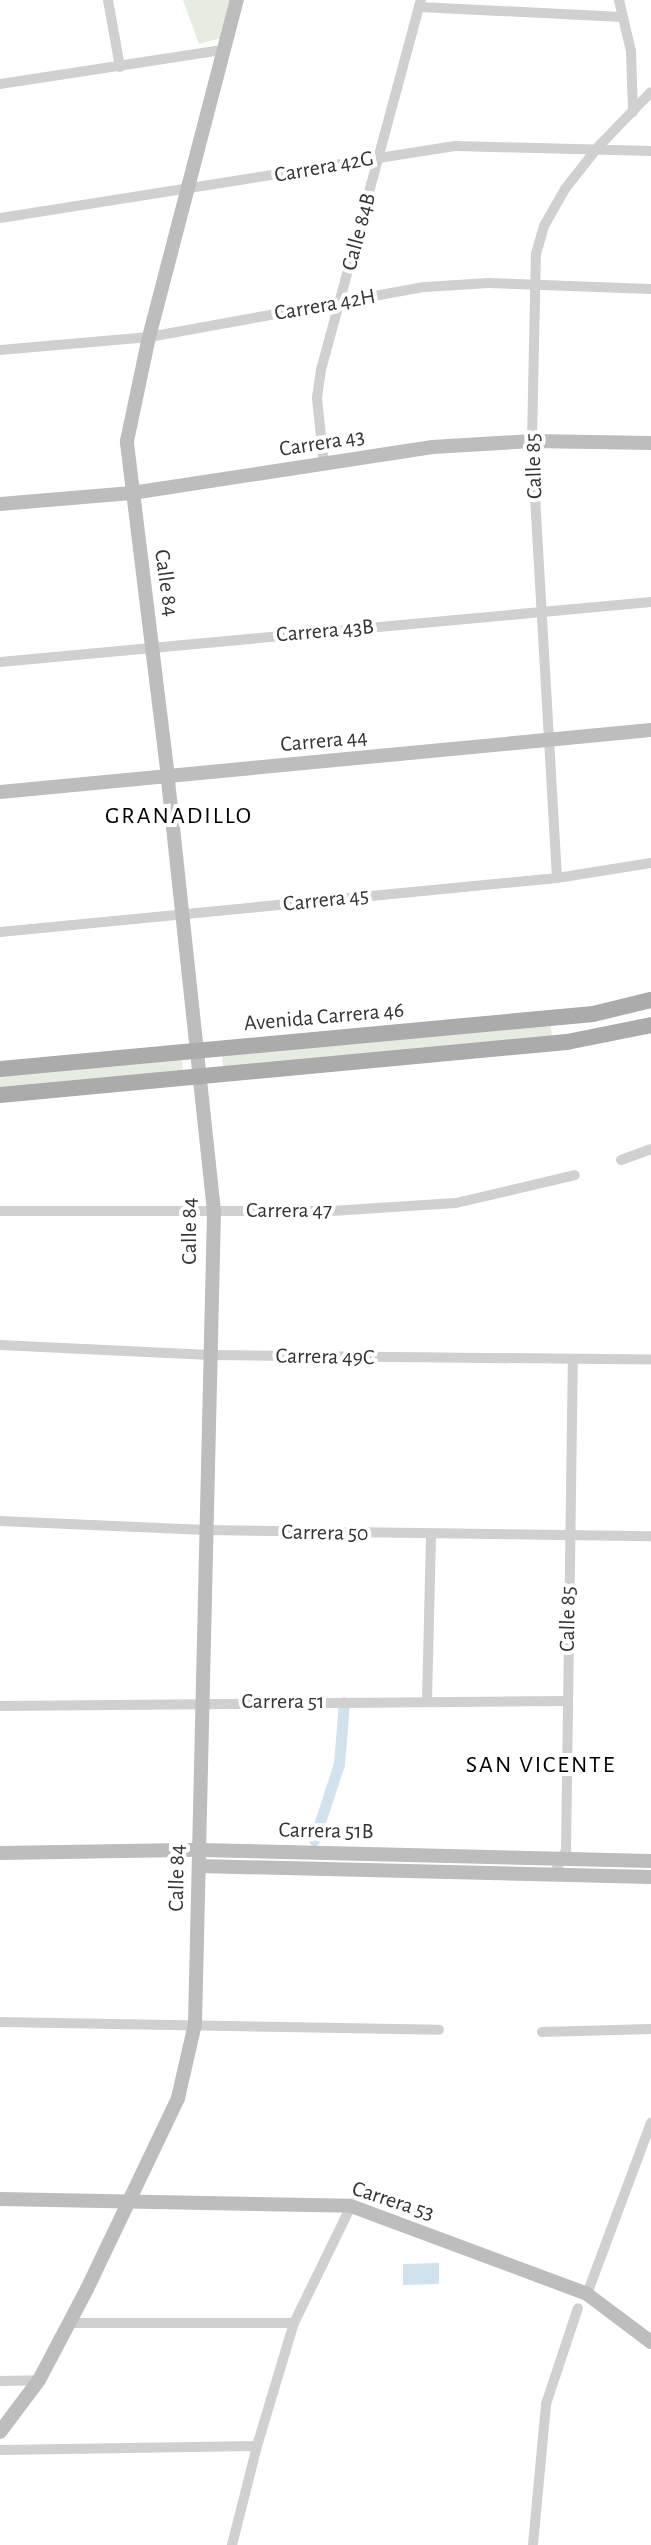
<!DOCTYPE html>
<style>
body{margin:0}
#map{position:relative;width:651px;height:2545px;overflow:hidden;background:#fff;font-family:"Alegreya Sans",sans-serif}
div>[style]{position:absolute}
.green>*{inset:0;background:#e6ecdf}
.water>*{inset:0;background:#cfe2ee}
.canal>*{height:11px;margin:-5.5px;padding:0 5.5px;transform-origin:5.5px;border-radius:5.5px;background:#cfe2ee}
.street>*{height:10px;margin:-5px;padding:0 5px;transform-origin:5px;border-radius:5px;background:#d0d0d0}
.secondary>*{height:14px;margin:-7px;padding:0 7px;transform-origin:7px;border-radius:7px;background:#bdbdbd}
.primary>*{height:16px;margin:-8px;padding:0 8px;transform-origin:8px;border-radius:8px;background:#ababab}
span{translate:-50% -50%;white-space:nowrap;text-align:center;line-height:1.15;-webkit-text-stroke:8px #fff;paint-order:stroke}
.street-label{font-size:22px;color:#333}
.neighbourhood-label{font-size:24px;color:#000;letter-spacing:2px}
</style>
<div id="map">
<div class="green">
<i style="clip-path:polygon(183px 0,231px 0,221px 38px,199px 44px)"></i>
<i style="clip-path:polygon(551px 1026px,552px 1039px,223px 1068px,222px 1055px)"></i>
<i style="clip-path:polygon(182px 1060px,183px 1072px,0 1088px,0 1076px)"></i>
</div>
<div class="water">
<i style="clip-path:polygon(439px 2263px,439px 2284px,403px 2285px,403px 2264px)"></i>
</div>
<div class="canal">
<i style="left:314px;top:1840px;width:80px;rotate:-71.8deg"></i>
<i style="left:339px;top:1764px;width:62px;rotate:-85.4deg"></i>
</div>
<div class="street">
<i style="left:108px;top:0;width:68px;rotate:79.8deg"></i>
<i style="left:619px;top:0;width:52px;rotate:76.8deg"></i>
<i style="left:631px;top:51px;width:61px;rotate:88.1deg"></i>
<i style="left:419px;top:7px;width:203px;rotate:2.8deg"></i>
<i style="left:0;top:84px;width:226px;rotate:-8.7deg"></i>
<i style="left:0;top:218px;width:462px;rotate:-9deg"></i>
<i style="left:456px;top:146px;width:195px;rotate:1.5deg"></i>
<i style="left:0;top:350px;width:150px;rotate:-5deg"></i>
<i style="left:149px;top:337px;width:280px;rotate:-10.3deg"></i>
<i style="left:425px;top:287px;width:64px;rotate:-3.6deg"></i>
<i style="left:489px;top:283px;width:162px;rotate:2.1deg"></i>
<i style="left:324px;top:465px;width:67px;rotate:-96deg"></i>
<i style="left:317px;top:398px;width:28px;rotate:-82deg"></i>
<i style="left:321px;top:370px;width:383px;rotate:-74.9deg"></i>
<i style="left:0;top:662px;width:654px;rotate:-5.27deg"></i>
<i style="left:557px;top:878px;width:438px;rotate:-93.3deg"></i>
<i style="left:532px;top:441px;width:187px;rotate:-88.8deg"></i>
<i style="left:536px;top:254px;width:29px;rotate:-74deg"></i>
<i style="left:544px;top:226px;width:43px;rotate:-60.4deg"></i>
<i style="left:565px;top:189px;width:53px;rotate:-51.8deg"></i>
<i style="left:598px;top:147px;width:76px;rotate:-46.1deg"></i>
<i style="left:0;top:932px;width:560px;rotate:-5.54deg"></i>
<i style="left:557px;top:878px;width:95px;rotate:-9.1deg"></i>
<i style="left:621px;top:1160px;width:32px;rotate:-20deg"></i>
<i style="left:0;top:1211px;width:331px"></i>
<i style="left:331px;top:1211px;width:125px;rotate:-3.7deg"></i>
<i style="left:456px;top:1203px;width:122px;rotate:-13.2deg"></i>
<i style="left:0;top:1345px;width:210px;rotate:2.7deg"></i>
<i style="left:210px;top:1355px;width:441px;rotate:0.6deg"></i>
<i style="left:0;top:1521px;width:206px;rotate:2.5deg"></i>
<i style="left:206px;top:1530px;width:445px;rotate:0.8deg"></i>
<i style="left:427px;top:1700px;width:165px;rotate:-88.6deg"></i>
<i style="left:0;top:1706px;width:567px;rotate:-0.51deg"></i>
<i style="left:554px;top:1874px;width:27px;rotate:-63deg"></i>
<i style="left:566px;top:1850px;width:490px;rotate:-89.2deg"></i>
<i style="left:0;top:2022px;width:439px;rotate:1deg"></i>
<i style="left:542px;top:2032px;width:109px;rotate:-1.6deg"></i>
<i style="left:587px;top:2294px;width:183px;rotate:-69.5deg"></i>
<i style="left:71px;top:2323px;width:223px"></i>
<i style="left:0;top:2381px;width:39px;rotate:-1deg"></i>
<i style="left:0;top:2450px;width:257px;rotate:-0.9deg"></i>
<i style="left:232px;top:2545px;width:102px;rotate:-75.8deg"></i>
<i style="left:257px;top:2446px;width:128px;rotate:-73.3deg"></i>
<i style="left:294px;top:2323px;width:130px;rotate:-64deg"></i>
<i style="left:533px;top:2545px;width:142px;rotate:-84.7deg"></i>
<i style="left:546px;top:2404px;width:101px;rotate:-71.6deg"></i>
</div>
<div class="secondary">
<i style="left:0;top:504px;width:132px;rotate:-4.8deg"></i>
<i style="left:132px;top:493px;width:304px;rotate:-8.7deg"></i>
<i style="left:432px;top:447px;width:100px;rotate:-3.4deg"></i>
<i style="left:532px;top:441px;width:119px;rotate:1deg"></i>
<i style="left:0;top:792px;width:654px;rotate:-5.44deg"></i>
<i style="left:0;top:1853px;width:200px;rotate:-0.9deg"></i>
<i style="left:200px;top:1850px;width:451px;rotate:1.4deg"></i>
<i style="left:199px;top:1866px;width:452px;rotate:1.4deg"></i>
<i style="left:0;top:2199px;width:351px;rotate:1.1deg"></i>
<i style="left:351px;top:2206px;width:252px;rotate:20.4deg"></i>
<i style="left:587px;top:2294px;width:80px;rotate:36.9deg"></i>
<i style="left:0;top:2432px;width:65px;rotate:-53.1deg"></i>
<i style="left:39px;top:2380px;width:103px;rotate:-62.2deg"></i>
<i style="left:87px;top:2289px;width:212px;rotate:-64.5deg"></i>
<i style="left:178px;top:2098px;width:76px;rotate:-77.1deg"></i>
<i style="left:195px;top:2024px;width:813px;rotate:-88.66deg"></i>
<i style="left:214px;top:1211px;width:436px;rotate:-96.1deg"></i>
<i style="left:168px;top:777px;width:338px;rotate:-97deg"></i>
<i style="left:127px;top:441px;width:106px;rotate:-78.1deg"></i>
<i style="left:149px;top:337px;width:348px;rotate:-75.4deg"></i>
</div>
<div class="primary">
<i style="left:0;top:1069px;width:596px;rotate:-5.3deg"></i>
<i style="left:593px;top:1014px;width:60px;rotate:-13.6deg"></i>
<i style="left:0;top:1095px;width:569px;rotate:-5.34deg"></i>
<i style="left:567px;top:1042px;width:86px;rotate:-11.4deg"></i>
</div>
<div class="street-label">
<span style="left:324px;top:167px;rotate:-10deg">Carrera 42G</span>
<span style="left:359px;top:232px;rotate:-75deg">Calle 84B</span>
<span style="left:325px;top:305px;rotate:-10deg">Carrera 42H</span>
<span style="left:322px;top:443px;rotate:-9deg">Carrera 43</span>
<span style="left:534px;top:466px;rotate:-92deg">Calle 85</span>
<span style="left:166px;top:583px;rotate:82deg">Calle 84</span>
<span style="left:325px;top:631px;rotate:-5deg">Carrera 43B</span>
<span style="left:324px;top:741px;rotate:-5deg">Carrera 44</span>
<span style="left:326px;top:900px;rotate:-6deg">Carrera 45</span>
<span style="left:324px;top:1017px;rotate:-5deg">Avenida Carrera 46</span>
<span style="left:289px;top:1211px">Carrera 47</span>
<span style="left:190px;top:1231px;rotate:-90deg">Calle 84</span>
<span style="left:325px;top:1357px;rotate:1deg">Carrera 49C</span>
<span style="left:325px;top:1533px;rotate:1deg">Carrera 50</span>
<span style="left:568px;top:1619px;rotate:-89deg">Calle 85</span>
<span style="left:283px;top:1702px">Carrera 51</span>
<span style="left:326px;top:1831px;rotate:1deg">Carrera 51B</span>
<span style="left:177px;top:1878px;rotate:-89deg">Calle 84</span>
<span style="left:393px;top:2201px;rotate:18deg">Carrera 53</span>
</div>
<div class="neighbourhood-label">
<span style="left:179px;top:817px">GRANADILLO</span>
<span style="left:541px;top:1766px">SAN VICENTE</span>
</div>
</div>
